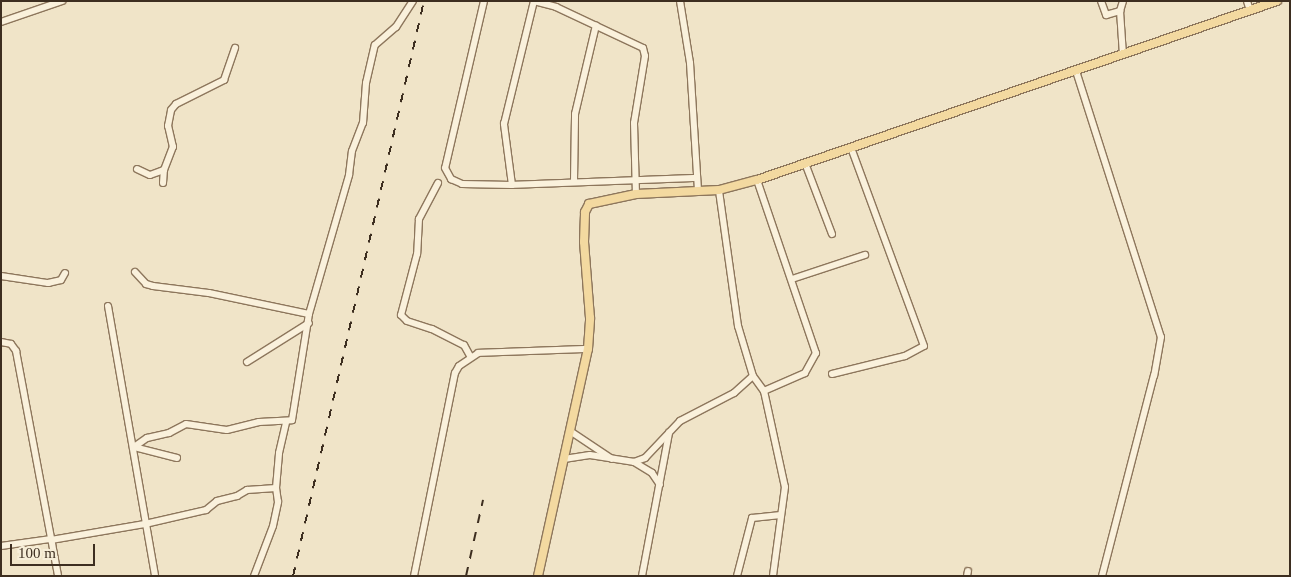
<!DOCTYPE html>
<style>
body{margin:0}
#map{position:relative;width:1291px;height:577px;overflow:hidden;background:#f0e4c8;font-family:Georgia,serif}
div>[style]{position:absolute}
.roads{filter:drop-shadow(1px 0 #8d765c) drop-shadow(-1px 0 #8d765c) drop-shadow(0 1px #8d765c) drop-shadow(0 -1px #8d765c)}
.minor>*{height:6px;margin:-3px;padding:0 3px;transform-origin:3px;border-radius:3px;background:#faf1dc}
.major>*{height:8px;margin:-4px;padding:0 4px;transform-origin:4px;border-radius:4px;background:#f3d9a0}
.rail>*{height:2px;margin-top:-1px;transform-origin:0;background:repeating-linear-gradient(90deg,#3d2e20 0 9px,transparent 0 18px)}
span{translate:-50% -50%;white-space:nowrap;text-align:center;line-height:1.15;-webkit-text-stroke:4.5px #f7eed8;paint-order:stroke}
.frame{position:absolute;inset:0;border:2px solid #3d2e20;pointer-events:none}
.scale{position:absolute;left:10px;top:544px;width:85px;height:22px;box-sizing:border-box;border:2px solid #3d2e20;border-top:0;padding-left:6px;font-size:15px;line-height:18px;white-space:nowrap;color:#3d2e20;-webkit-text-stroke:4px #f7eed8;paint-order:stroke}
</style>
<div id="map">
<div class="roads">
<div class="minor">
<i style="left:484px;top:1px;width:171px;rotate:103.1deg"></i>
<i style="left:445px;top:168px;width:13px;rotate:61deg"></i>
<i style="left:451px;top:179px;width:12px;rotate:24deg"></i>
<i style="left:462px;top:184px;width:50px;rotate:1.1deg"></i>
<i style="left:512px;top:185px;width:185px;rotate:-2.2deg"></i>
<i style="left:534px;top:1px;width:23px;rotate:15deg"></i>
<i style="left:556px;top:7px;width:96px;rotate:25.2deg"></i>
<i style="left:643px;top:48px;width:8px;rotate:76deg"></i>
<i style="left:645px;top:56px;width:68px;rotate:99.3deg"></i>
<i style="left:634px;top:123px;width:71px;rotate:88.4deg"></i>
<i style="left:680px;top:1px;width:63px;rotate:80.8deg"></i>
<i style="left:690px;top:63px;width:128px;rotate:86.4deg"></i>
<i style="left:1101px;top:1px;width:15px;rotate:70deg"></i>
<i style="left:1106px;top:15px;width:15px;rotate:-16deg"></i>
<i style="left:1247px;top:1px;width:10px;rotate:73deg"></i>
<i style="left:1px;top:22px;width:65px;rotate:-19deg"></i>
<i style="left:1123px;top:55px;width:44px;rotate:-93.9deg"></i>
<i style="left:1120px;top:11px;width:10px;rotate:-73deg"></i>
<i style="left:1076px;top:71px;width:279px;rotate:72.3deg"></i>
<i style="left:1161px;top:337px;width:39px;rotate:100deg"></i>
<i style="left:1154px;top:375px;width:208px;rotate:104.5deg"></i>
<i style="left:805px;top:163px;width:76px;rotate:69.2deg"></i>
<i style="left:137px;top:169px;width:14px;rotate:25deg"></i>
<i style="left:150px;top:175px;width:15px;rotate:-20deg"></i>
<i style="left:164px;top:170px;width:25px;rotate:-69deg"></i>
<i style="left:173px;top:147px;width:22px;rotate:-103deg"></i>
<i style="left:168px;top:126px;width:16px;rotate:-79deg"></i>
<i style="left:171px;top:110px;width:8px;rotate:-50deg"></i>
<i style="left:176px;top:104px;width:54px;rotate:-26.6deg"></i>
<i style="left:224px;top:80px;width:34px;rotate:-71deg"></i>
<i style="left:757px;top:180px;width:183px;rotate:71.2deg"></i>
<i style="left:816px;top:353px;width:23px;rotate:119deg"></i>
<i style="left:805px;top:373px;width:45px;rotate:156.3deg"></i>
<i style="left:574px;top:181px;width:67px;rotate:-89.1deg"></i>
<i style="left:575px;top:114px;width:91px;rotate:-76.7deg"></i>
<i style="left:163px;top:183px;width:13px;rotate:-86deg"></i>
<i style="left:438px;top:183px;width:41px;rotate:117.8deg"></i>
<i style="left:419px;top:219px;width:35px;rotate:93deg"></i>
<i style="left:417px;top:254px;width:63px;rotate:104.7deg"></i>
<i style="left:401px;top:315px;width:8px;rotate:45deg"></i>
<i style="left:407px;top:321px;width:26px;rotate:18deg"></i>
<i style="left:432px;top:329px;width:36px;rotate:27deg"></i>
<i style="left:464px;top:345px;width:13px;rotate:61deg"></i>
<i style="left:512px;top:185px;width:62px;rotate:-97.5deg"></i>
<i style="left:504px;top:124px;width:127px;rotate:-76.3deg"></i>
<i style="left:135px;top:272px;width:16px;rotate:47deg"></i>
<i style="left:146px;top:284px;width:7px;rotate:16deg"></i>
<i style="left:153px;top:286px;width:56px;rotate:7.1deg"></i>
<i style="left:209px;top:293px;width:102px;rotate:11.9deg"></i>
<i style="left:1px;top:276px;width:48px;rotate:8.5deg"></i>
<i style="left:48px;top:283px;width:13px;rotate:-13deg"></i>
<i style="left:61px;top:280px;width:8px;rotate:-60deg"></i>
<i style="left:792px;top:279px;width:77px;rotate:-18.2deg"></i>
<i style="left:108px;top:306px;width:274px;rotate:80.1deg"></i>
<i style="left:1px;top:342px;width:10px;rotate:11deg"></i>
<i style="left:11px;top:344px;width:9px;rotate:54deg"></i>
<i style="left:16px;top:351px;width:229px;rotate:79.4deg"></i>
<i style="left:247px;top:362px;width:73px;rotate:-32.2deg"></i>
<i style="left:832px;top:374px;width:75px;rotate:-13.9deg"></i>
<i style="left:905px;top:356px;width:21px;rotate:-28deg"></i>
<i style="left:924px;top:346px;width:211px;rotate:-110.2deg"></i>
<i style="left:753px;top:376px;width:19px;rotate:54deg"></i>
<i style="left:764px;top:391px;width:98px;rotate:77.7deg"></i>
<i style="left:785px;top:487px;width:90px;rotate:97.7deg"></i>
<i style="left:570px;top:431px;width:50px;rotate:33.7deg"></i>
<i style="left:177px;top:458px;width:44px;rotate:-165.7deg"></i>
<i style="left:134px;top:447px;width:16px;rotate:-35deg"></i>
<i style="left:147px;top:438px;width:23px;rotate:-13deg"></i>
<i style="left:169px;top:433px;width:19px;rotate:-28deg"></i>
<i style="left:186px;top:424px;width:41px;rotate:8.3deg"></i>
<i style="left:227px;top:430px;width:33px;rotate:-14deg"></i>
<i style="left:259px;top:422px;width:33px;rotate:-3deg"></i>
<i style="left:292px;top:420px;width:107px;rotate:-80.9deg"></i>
<i style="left:309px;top:314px;width:145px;rotate:-73.9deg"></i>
<i style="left:349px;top:175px;width:24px;rotate:-83deg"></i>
<i style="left:352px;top:151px;width:30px;rotate:-69deg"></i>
<i style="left:363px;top:123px;width:40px;rotate:-85.7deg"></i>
<i style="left:366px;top:83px;width:39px;rotate:-77deg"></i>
<i style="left:375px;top:45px;width:28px;rotate:-41deg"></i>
<i style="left:396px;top:27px;width:31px;rotate:-57deg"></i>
<i style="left:564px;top:459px;width:26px;rotate:-9deg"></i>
<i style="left:590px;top:455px;width:45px;rotate:9deg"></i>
<i style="left:634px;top:462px;width:12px;rotate:-20deg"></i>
<i style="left:645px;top:458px;width:51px;rotate:-46.6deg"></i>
<i style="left:680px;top:421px;width:61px;rotate:-27.4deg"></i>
<i style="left:734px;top:393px;width:25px;rotate:-42deg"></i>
<i style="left:753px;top:376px;width:52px;rotate:-106.7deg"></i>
<i style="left:738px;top:326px;width:137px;rotate:-98deg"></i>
<i style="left:634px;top:462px;width:21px;rotate:31deg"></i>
<i style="left:652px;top:473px;width:14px;rotate:56deg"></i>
<i style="left:51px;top:540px;width:95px;rotate:-9.7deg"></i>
<i style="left:145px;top:524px;width:63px;rotate:-12.9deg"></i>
<i style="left:206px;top:510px;width:14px;rotate:-39deg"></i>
<i style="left:217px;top:501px;width:21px;rotate:-14deg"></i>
<i style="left:237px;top:496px;width:12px;rotate:-31deg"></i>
<i style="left:247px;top:490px;width:29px;rotate:-4deg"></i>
<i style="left:276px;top:488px;width:35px;rotate:-85deg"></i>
<i style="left:279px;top:453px;width:32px;rotate:-77deg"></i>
<i style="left:1px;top:546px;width:49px;rotate:-8.1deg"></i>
<i style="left:254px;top:576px;width:53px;rotate:-69.2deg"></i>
<i style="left:273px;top:526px;width:25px;rotate:-78deg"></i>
<i style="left:278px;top:502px;width:14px;rotate:-98deg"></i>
<i style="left:414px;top:576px;width:207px;rotate:-78.6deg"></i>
<i style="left:455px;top:373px;width:8px;rotate:-60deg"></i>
<i style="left:459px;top:366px;width:23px;rotate:-34deg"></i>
<i style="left:478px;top:353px;width:110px;rotate:-2.1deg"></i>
<i style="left:642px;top:576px;width:146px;rotate:-79.3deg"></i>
<i style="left:737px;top:576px;width:60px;rotate:-75.5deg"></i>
<i style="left:752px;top:518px;width:29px;rotate:-6deg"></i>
<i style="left:967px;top:576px;width:5px;rotate:-79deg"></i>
</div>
<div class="major">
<i style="left:538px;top:576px;width:232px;rotate:-77.6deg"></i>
<i style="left:588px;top:349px;width:31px;rotate:-86deg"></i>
<i style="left:590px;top:318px;width:76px;rotate:-94.5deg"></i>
<i style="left:584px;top:242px;width:30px;rotate:-88deg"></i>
<i style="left:585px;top:212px;width:9px;rotate:-63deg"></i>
<i style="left:589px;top:204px;width:48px;rotate:-12deg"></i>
<i style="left:636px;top:194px;width:83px;rotate:-2.8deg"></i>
<i style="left:719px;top:190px;width:39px;rotate:-15deg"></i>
<i style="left:757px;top:180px;width:550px;rotate:-19deg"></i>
</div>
</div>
<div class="rail">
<i style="left:293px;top:576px;width:590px;rotate:-77.17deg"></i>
<i style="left:466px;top:576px;width:78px;rotate:-77.4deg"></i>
</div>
<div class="frame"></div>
<div class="scale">100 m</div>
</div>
